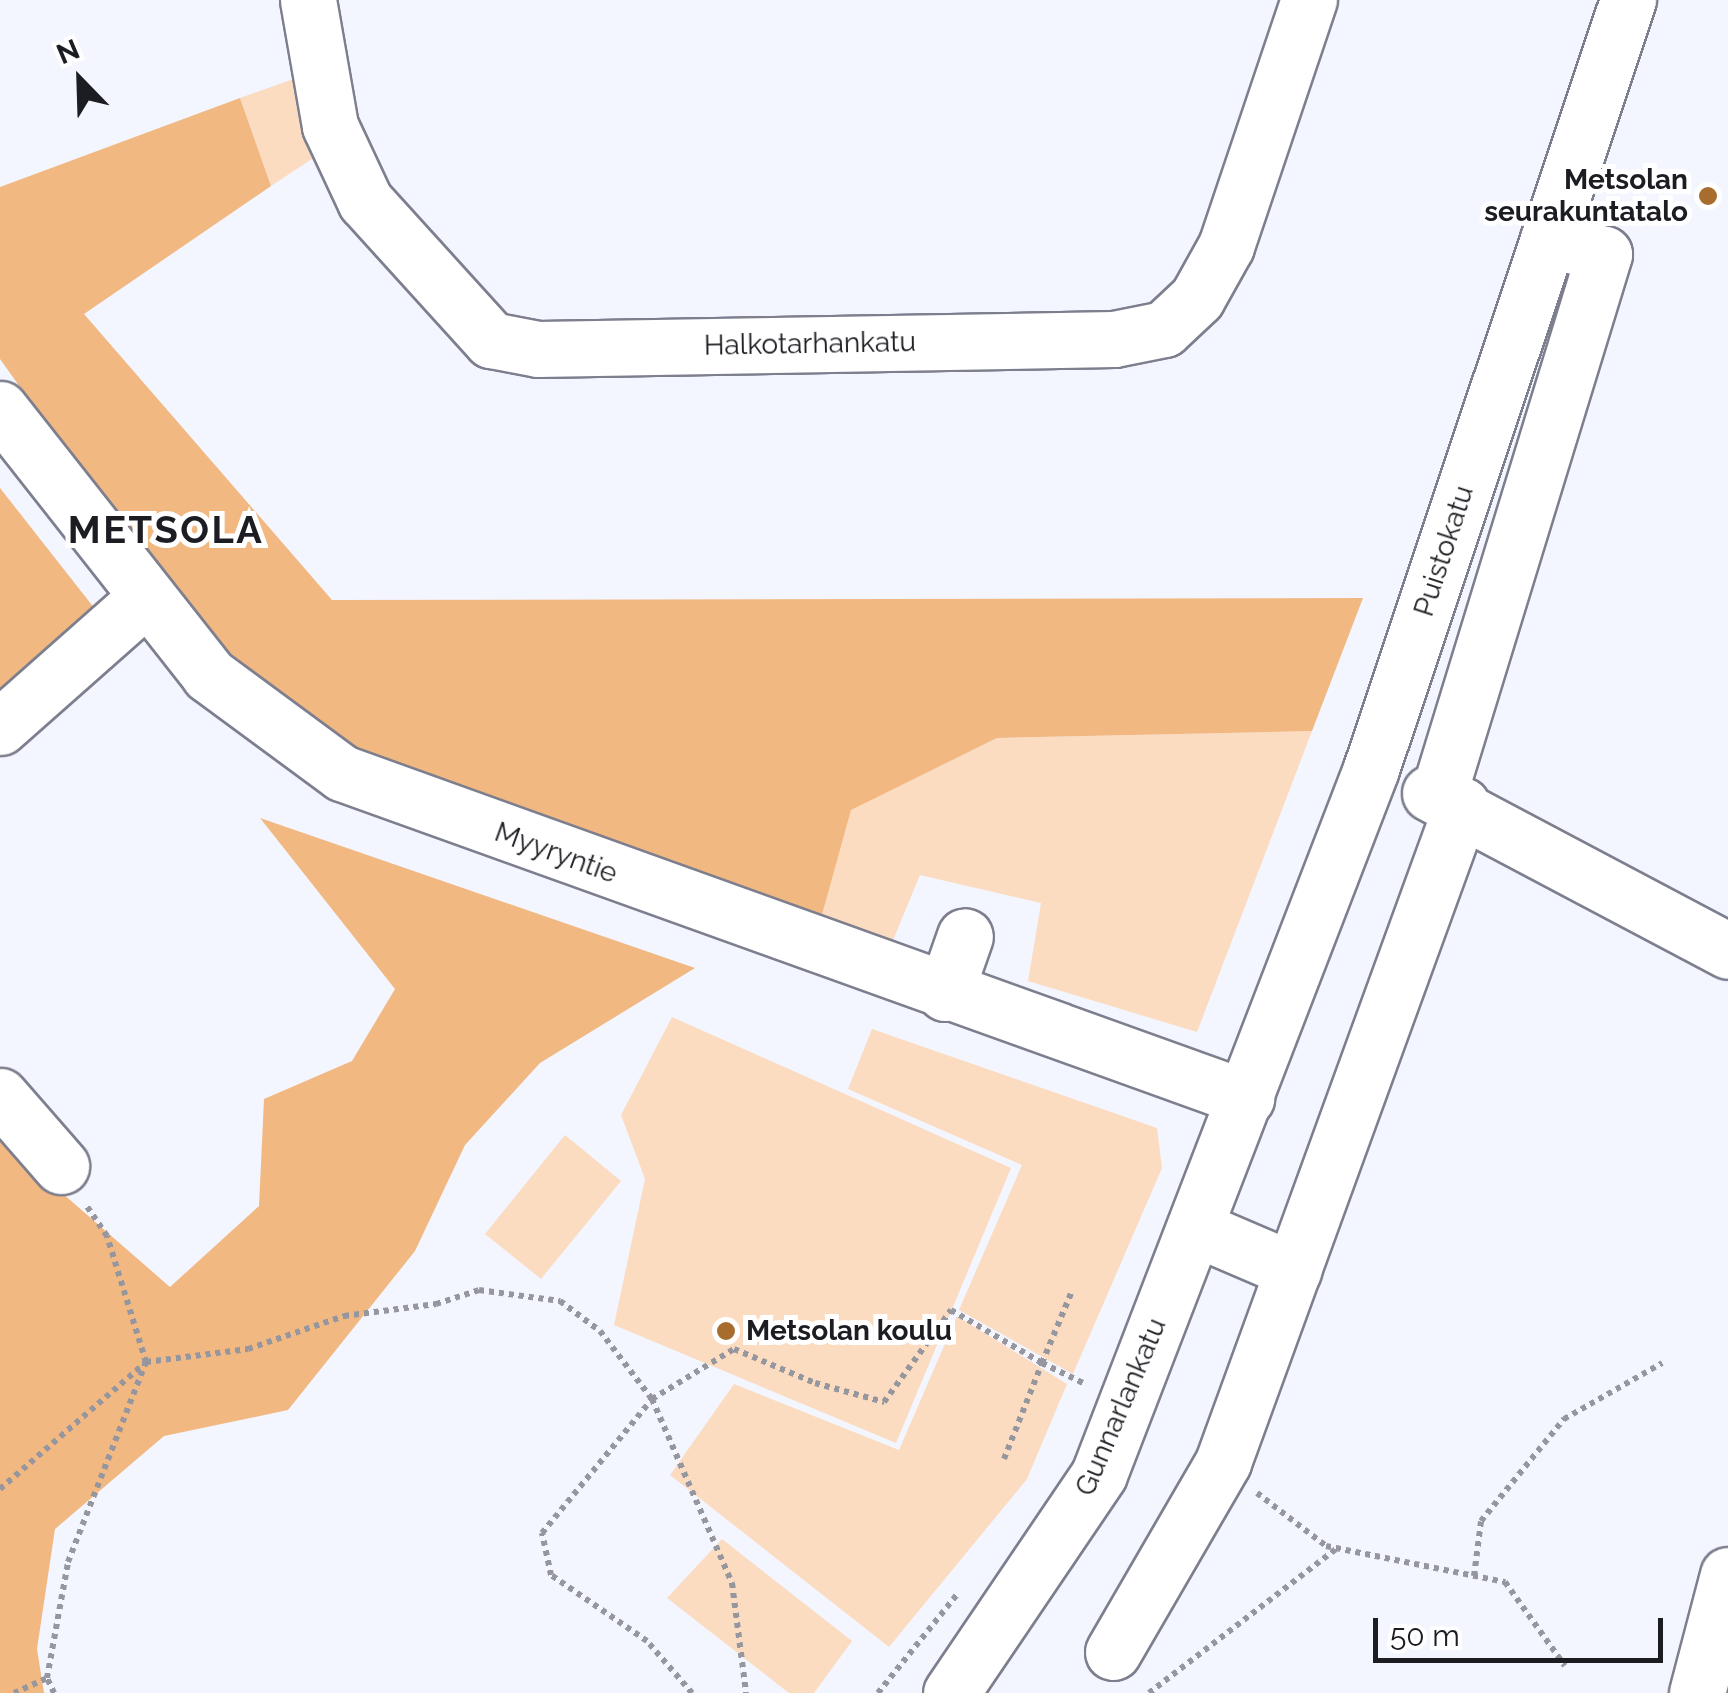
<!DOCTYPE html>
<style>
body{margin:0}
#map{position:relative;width:1728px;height:1693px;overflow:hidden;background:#f3f5ff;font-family:Raleway,sans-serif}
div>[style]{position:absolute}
.green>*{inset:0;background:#fbdcc1}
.forest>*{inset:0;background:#f2b882}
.path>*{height:6px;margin-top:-3px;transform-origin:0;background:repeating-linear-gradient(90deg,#95969e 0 5px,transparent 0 10px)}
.roads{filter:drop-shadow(2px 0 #7d7f8e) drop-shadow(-2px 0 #7d7f8e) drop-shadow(0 2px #7d7f8e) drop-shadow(0 -2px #7d7f8e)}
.minor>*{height:55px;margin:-27.5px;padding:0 27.5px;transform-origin:27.5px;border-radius:27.5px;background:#fff}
.dots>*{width:28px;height:28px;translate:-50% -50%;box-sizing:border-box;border:5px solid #fff;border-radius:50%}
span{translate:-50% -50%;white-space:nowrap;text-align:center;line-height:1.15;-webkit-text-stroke:10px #fff;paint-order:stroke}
.poi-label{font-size:28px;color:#1c1d22;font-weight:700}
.right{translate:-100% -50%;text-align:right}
.left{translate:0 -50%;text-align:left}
.street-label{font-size:28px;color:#1c1d22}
.district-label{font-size:38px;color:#1c1d22;font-weight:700;letter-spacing:2.5px}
.north{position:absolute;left:30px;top:30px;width:100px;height:100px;-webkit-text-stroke:8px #fff;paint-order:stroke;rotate:337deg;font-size:28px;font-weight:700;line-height:40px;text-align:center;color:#1c1d22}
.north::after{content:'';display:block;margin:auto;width:35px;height:45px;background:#1c1d22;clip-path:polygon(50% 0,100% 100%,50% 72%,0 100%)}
.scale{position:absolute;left:1373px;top:1618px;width:290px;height:45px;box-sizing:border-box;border:5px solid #1c1d22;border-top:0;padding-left:12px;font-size:30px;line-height:35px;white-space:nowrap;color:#1c1d22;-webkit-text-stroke:8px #fff;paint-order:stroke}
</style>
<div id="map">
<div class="green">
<i style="clip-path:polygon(302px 76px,315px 157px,271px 186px,240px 98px)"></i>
<i style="clip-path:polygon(1312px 731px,1197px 1032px,1028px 981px,1041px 903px,920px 875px,891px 945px,820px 922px,850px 810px,997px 738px)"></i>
<i style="clip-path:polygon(672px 1017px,1011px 1168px,896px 1443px,614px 1325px,645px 1179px,621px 1115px)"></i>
<i style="clip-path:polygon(872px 1029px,1157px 1128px,1162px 1168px,1073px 1374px,959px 1310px,1022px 1165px,848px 1089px)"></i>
<i style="clip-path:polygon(565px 1135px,621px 1181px,541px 1279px,485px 1234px)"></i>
<i style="clip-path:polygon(957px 1316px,1067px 1384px,1027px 1479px,889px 1647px,670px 1475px,734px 1384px,899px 1450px)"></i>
<i style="clip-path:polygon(722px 1539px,852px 1641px,814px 1693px,789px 1693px,667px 1598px)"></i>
</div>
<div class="forest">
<i style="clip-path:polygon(240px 98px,271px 186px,84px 314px,332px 600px,1363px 598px,1312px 731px,997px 738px,851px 810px,820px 922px,348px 748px,182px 614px,0 359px,0 187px)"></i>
<i style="clip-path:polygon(0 488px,95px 609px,0 697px)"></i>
<i style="clip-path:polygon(260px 818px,695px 968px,540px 1063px,465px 1145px,415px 1251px,288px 1410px,164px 1436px,55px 1529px,37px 1649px,44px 1693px,0 1693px,0 1139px,170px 1287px,259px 1206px,264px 1099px,352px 1061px,395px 989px)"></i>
</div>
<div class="path">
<i style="left:1004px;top:1459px;width:103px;rotate:-68.4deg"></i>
<i style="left:1042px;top:1363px;width:48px;rotate:26deg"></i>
<i style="left:0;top:1489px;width:194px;rotate:-41deg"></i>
<i style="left:146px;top:1362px;width:103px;rotate:-7.3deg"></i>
<i style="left:248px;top:1349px;width:102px;rotate:-19deg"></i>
<i style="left:344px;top:1316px;width:93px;rotate:-7.4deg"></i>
<i style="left:436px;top:1304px;width:45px;rotate:-18deg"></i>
<i style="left:479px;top:1290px;width:82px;rotate:7.7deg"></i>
<i style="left:560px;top:1301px;width:50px;rotate:36.9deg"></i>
<i style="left:600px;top:1331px;width:86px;rotate:52.6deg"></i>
<i style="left:652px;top:1399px;width:96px;rotate:-31.4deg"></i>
<i style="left:734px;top:1349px;width:88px;rotate:22.8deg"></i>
<i style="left:815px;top:1383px;width:72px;rotate:15.4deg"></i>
<i style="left:884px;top:1402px;width:114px;rotate:-53.9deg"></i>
<i style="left:951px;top:1310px;width:105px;rotate:30.2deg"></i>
<i style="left:1042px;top:1363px;width:78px;rotate:-67.4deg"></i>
<i style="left:1257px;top:1493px;width:87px;rotate:37.5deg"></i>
<i style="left:1326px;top:1546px;width:183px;rotate:11.4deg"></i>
<i style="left:1505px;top:1582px;width:103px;rotate:54.5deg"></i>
<i style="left:1474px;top:1576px;width:55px;rotate:-82.7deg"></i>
<i style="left:1481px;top:1521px;width:132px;rotate:-50.9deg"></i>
<i style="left:1564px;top:1419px;width:113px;rotate:-29.7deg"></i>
<i style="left:14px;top:1693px;width:36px;rotate:-24deg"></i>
<i style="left:54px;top:1693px;width:17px;rotate:-115deg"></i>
<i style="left:47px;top:1678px;width:118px;rotate:-79.7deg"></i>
<i style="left:68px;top:1562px;width:215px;rotate:-68.7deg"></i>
<i style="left:146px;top:1362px;width:132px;rotate:-107.2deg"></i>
<i style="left:107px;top:1236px;width:37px;rotate:-124deg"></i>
<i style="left:692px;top:1693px;width:69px;rotate:-130.9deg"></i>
<i style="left:647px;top:1641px;width:116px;rotate:-145.5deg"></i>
<i style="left:551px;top:1575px;width:43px;rotate:-102.1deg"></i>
<i style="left:542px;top:1533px;width:173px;rotate:-50.6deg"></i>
<i style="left:652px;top:1399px;width:201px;rotate:66.5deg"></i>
<i style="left:732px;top:1583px;width:111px;rotate:82.7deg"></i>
<i style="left:878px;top:1693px;width:129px;rotate:-51.3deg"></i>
<i style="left:1149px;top:1693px;width:237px;rotate:-37.6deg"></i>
</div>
<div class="roads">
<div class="minor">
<i style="left:308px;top:0;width:128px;rotate:80.1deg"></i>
<i style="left:330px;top:126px;width:83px;rotate:65deg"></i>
<i style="left:365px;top:201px;width:188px;rotate:47.8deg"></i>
<i style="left:491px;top:340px;width:48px;rotate:10.8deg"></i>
<i style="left:538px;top:349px;width:576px;rotate:-0.99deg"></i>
<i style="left:1114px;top:339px;width:51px;rotate:-11.3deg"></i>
<i style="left:1164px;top:329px;width:45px;rotate:-43.2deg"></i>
<i style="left:1197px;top:298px;width:60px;rotate:-60.9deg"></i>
<i style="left:1226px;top:246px;width:260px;rotate:-71.4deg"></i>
<i style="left:0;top:409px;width:338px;rotate:51.8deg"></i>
<i style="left:209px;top:675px;width:165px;rotate:36.4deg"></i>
<i style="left:342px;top:773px;width:961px;rotate:19.77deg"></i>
<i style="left:0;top:727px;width:196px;rotate:-41.5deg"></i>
<i style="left:1430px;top:793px;width:337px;rotate:27.9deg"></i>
<i style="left:1438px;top:796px;width:567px;rotate:-72.97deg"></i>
<i style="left:1604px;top:254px;width:58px;rotate:-165deg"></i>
<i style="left:945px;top:993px;width:60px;rotate:-70.7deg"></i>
<i style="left:0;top:1096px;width:93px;rotate:48.9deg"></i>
<i style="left:1195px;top:1228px;width:107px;rotate:23.2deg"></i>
<i style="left:1113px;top:1652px;width:220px;rotate:-59.9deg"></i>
<i style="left:1223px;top:1462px;width:699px;rotate:-70.01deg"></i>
<i style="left:951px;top:1693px;width:264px;rotate:-55.9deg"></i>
<i style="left:1099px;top:1474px;width:756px;rotate:-68.9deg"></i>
<i style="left:1371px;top:769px;width:811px;rotate:-71.52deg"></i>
<i style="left:1697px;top:1693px;width:122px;rotate:-75.3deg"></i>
</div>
</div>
<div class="dots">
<i style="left:1708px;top:196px;background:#a86c2e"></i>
<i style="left:726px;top:1331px;background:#a86c2e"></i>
</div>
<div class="poi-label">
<span class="right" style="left:1688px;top:196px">Metsolan<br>seurakuntatalo</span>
<span class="left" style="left:746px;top:1331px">Metsolan koulu</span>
</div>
<div class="street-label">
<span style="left:810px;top:344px;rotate:-1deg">Halkotarhankatu</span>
<span style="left:1444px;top:551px;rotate:-72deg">Puistokatu</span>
<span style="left:556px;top:853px;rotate:20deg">Myyryntie</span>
<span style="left:1121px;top:1407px;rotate:-67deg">Gunnarlankatu</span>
</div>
<div class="district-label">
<span style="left:166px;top:530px">METSOLA</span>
</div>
<div class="north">N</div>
<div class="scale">50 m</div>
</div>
